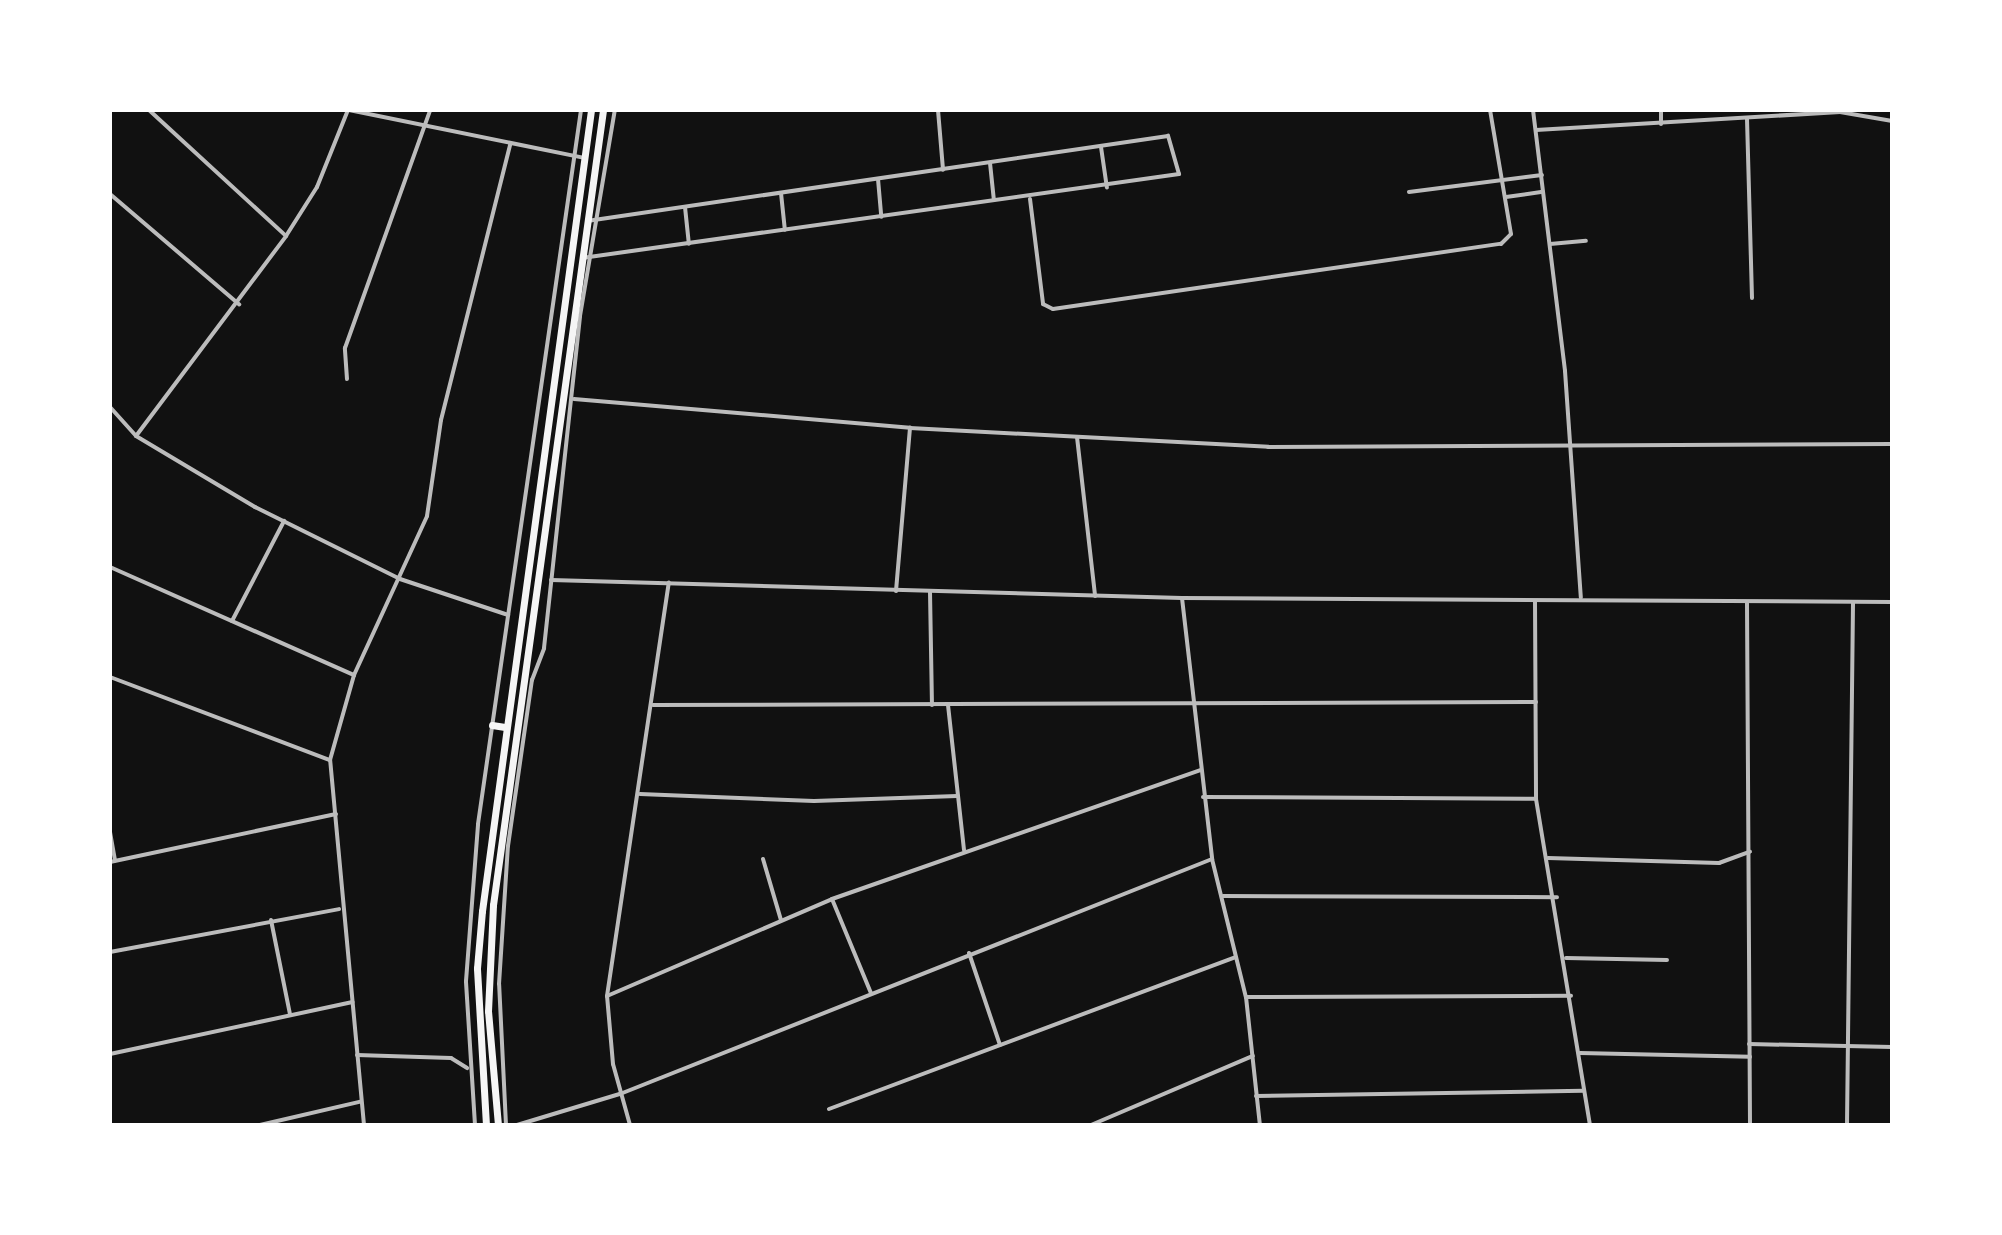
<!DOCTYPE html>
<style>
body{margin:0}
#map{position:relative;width:2002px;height:1235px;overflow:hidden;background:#111;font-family:"Source Sans 3",sans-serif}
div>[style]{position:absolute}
.minor>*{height:4px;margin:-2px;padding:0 2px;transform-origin:2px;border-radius:2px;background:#bcbcbc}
.trunk>*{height:7px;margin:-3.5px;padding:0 3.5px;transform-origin:3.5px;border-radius:3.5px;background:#f5f5f5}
span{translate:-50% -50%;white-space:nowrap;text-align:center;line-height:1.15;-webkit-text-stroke:8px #fff;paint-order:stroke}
.frame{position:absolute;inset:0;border:112px solid #fff;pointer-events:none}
</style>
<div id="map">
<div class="minor">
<i style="left:149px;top:110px;width:186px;rotate:42.6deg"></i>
<i style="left:349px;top:110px;width:240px;rotate:11.5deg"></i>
<i style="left:938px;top:110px;width:60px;rotate:85.2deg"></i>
<i style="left:1533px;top:110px;width:263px;rotate:83deg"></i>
<i style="left:1565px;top:371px;width:227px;rotate:86deg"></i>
<i style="left:1747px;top:119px;width:179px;rotate:88.4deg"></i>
<i style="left:1661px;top:124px;width:14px;rotate:-90deg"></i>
<i style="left:1536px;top:130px;width:305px;rotate:-3.4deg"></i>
<i style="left:1840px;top:112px;width:53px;rotate:9.8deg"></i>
<i style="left:1101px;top:147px;width:41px;rotate:81.7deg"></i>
<i style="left:990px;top:163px;width:37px;rotate:84deg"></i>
<i style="left:878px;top:179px;width:38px;rotate:85deg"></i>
<i style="left:1409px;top:192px;width:134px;rotate:-7.3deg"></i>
<i style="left:781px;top:193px;width:37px;rotate:84deg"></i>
<i style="left:110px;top:194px;width:170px;rotate:40.5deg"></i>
<i style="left:1506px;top:197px;width:37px;rotate:-8deg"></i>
<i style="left:1030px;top:199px;width:106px;rotate:82.9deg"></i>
<i style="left:1043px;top:304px;width:11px;rotate:27deg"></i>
<i style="left:1053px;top:309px;width:453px;rotate:-8.3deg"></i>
<i style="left:1501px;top:244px;width:14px;rotate:-45deg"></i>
<i style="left:1511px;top:234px;width:126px;rotate:-99.6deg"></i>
<i style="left:685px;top:207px;width:37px;rotate:84deg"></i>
<i style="left:1550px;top:244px;width:36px;rotate:-5deg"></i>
<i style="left:582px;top:258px;width:603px;rotate:-8.01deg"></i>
<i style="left:1179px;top:174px;width:40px;rotate:-106deg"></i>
<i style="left:1168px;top:136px;width:587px;rotate:171.68deg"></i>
<i style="left:347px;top:379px;width:31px;rotate:-94deg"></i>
<i style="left:345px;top:348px;width:253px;rotate:-70.3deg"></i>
<i style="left:574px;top:399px;width:337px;rotate:4.9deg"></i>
<i style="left:910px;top:428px;width:359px;rotate:3deg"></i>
<i style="left:1268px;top:447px;width:624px;rotate:-0.28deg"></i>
<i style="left:110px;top:407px;width:39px;rotate:48deg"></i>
<i style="left:136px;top:436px;width:139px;rotate:30.8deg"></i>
<i style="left:255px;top:507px;width:162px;rotate:26.4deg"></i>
<i style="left:400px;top:579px;width:114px;rotate:18.4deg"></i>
<i style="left:136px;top:436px;width:250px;rotate:-53.1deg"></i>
<i style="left:286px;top:236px;width:58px;rotate:-57.7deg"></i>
<i style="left:317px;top:187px;width:83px;rotate:-68.1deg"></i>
<i style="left:1077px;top:437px;width:160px;rotate:83.5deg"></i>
<i style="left:110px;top:567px;width:267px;rotate:23.9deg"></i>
<i style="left:551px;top:580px;width:631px;rotate:1.63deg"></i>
<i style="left:1182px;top:598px;width:710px;rotate:0.32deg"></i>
<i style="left:896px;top:591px;width:164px;rotate:-85.1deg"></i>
<i style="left:930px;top:592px;width:113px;rotate:89deg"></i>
<i style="left:1182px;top:598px;width:263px;rotate:83.4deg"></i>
<i style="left:1212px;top:859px;width:142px;rotate:76.2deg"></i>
<i style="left:1246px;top:997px;width:129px;rotate:83.8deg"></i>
<i style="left:1535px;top:601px;width:198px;rotate:89.7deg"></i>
<i style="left:1536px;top:799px;width:330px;rotate:80.6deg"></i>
<i style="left:1747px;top:603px;width:522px;rotate:89.67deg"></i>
<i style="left:232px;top:621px;width:113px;rotate:-62.5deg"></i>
<i style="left:110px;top:677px;width:235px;rotate:20.7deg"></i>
<i style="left:653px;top:705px;width:883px;rotate:-0.19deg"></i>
<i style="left:948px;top:705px;width:146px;rotate:83.7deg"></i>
<i style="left:640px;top:794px;width:174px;rotate:2.3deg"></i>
<i style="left:814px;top:801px;width:143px;rotate:-2deg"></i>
<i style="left:1203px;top:797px;width:333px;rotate:0.3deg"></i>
<i style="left:110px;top:832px;width:29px;rotate:80deg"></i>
<i style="left:1548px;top:858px;width:171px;rotate:1.7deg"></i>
<i style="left:1719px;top:863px;width:33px;rotate:-20deg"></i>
<i style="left:763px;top:859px;width:64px;rotate:73.6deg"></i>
<i style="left:110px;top:862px;width:231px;rotate:-12deg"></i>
<i style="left:1223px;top:896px;width:334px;rotate:0.2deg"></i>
<i style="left:832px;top:899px;width:102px;rotate:67.5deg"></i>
<i style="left:271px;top:920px;width:96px;rotate:78.6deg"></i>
<i style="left:110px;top:952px;width:233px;rotate:-10.6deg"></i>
<i style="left:969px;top:953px;width:97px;rotate:71.4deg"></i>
<i style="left:1566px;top:958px;width:101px;rotate:1.1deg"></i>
<i style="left:607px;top:996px;width:245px;rotate:-23.3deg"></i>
<i style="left:832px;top:899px;width:391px;rotate:-19.3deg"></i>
<i style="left:1246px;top:997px;width:325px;rotate:-0.2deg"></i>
<i style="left:1749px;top:1044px;width:143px;rotate:1.2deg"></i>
<i style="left:1580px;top:1053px;width:170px;rotate:1.3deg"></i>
<i style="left:110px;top:1054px;width:248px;rotate:-12.1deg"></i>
<i style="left:357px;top:1055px;width:94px;rotate:1.8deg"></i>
<i style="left:451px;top:1058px;width:19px;rotate:32deg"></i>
<i style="left:1256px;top:1096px;width:327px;rotate:-0.9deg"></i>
<i style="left:829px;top:1109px;width:434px;rotate:-20.5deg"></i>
<i style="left:260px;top:1125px;width:102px;rotate:-13.1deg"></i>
<i style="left:364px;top:1125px;width:367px;rotate:-95.3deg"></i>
<i style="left:330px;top:760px;width:88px;rotate:-74.2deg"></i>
<i style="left:354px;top:675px;width:175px;rotate:-65.3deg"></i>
<i style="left:427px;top:516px;width:97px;rotate:-81.7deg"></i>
<i style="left:441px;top:420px;width:284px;rotate:-75.9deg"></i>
<i style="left:475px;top:1125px;width:144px;rotate:-93.6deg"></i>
<i style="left:466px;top:981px;width:157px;rotate:-85.6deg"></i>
<i style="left:478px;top:824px;width:721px;rotate:-81.79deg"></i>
<i style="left:506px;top:1125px;width:141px;rotate:-92.8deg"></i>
<i style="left:499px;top:984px;width:138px;rotate:-86.3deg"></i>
<i style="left:508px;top:846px;width:168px;rotate:-81.8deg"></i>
<i style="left:532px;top:680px;width:34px;rotate:-69deg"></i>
<i style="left:544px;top:648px;width:334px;rotate:-83.8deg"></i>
<i style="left:580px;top:316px;width:209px;rotate:-80.4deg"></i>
<i style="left:517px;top:1125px;width:108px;rotate:-16.8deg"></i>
<i style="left:620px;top:1094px;width:637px;rotate:-21.65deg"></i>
<i style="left:630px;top:1125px;width:63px;rotate:-105.6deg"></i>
<i style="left:613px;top:1064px;width:68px;rotate:-95deg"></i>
<i style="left:607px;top:996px;width:418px;rotate:-81.5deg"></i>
<i style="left:1091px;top:1125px;width:176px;rotate:-23.1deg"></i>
<i style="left:1847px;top:1125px;width:523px;rotate:-89.34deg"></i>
</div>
<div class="trunk">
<i style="left:492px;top:725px;width:13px;rotate:9deg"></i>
<i style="left:486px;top:1125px;width:157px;rotate:-93.3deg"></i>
<i style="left:477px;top:968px;width:57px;rotate:-85deg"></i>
<i style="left:482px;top:911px;width:808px;rotate:-82.25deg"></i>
<i style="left:498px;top:1125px;width:114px;rotate:-95deg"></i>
<i style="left:488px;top:1011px;width:106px;rotate:-87.3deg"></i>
<i style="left:493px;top:905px;width:803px;rotate:-82.12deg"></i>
</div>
<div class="frame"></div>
</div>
